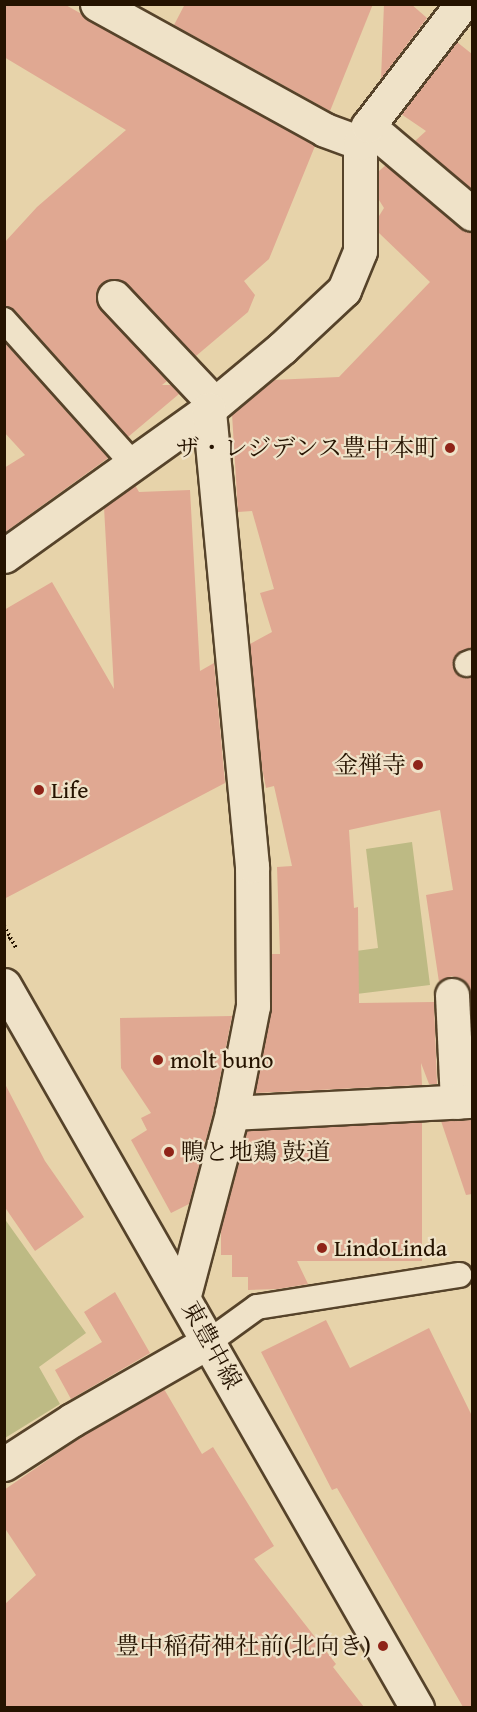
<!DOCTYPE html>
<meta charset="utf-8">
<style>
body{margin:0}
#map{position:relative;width:477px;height:1712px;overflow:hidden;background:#e7d3aa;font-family:"Gentium Book Plus","Noto Serif JP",serif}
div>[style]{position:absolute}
.green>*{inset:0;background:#bdba84}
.building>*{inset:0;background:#e0a892}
.path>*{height:4px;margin-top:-2px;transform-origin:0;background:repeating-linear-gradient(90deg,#251300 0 1.5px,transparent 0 4.5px)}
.roads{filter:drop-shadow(2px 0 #56432a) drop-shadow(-2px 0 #56432a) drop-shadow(0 2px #56432a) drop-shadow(0 -2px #56432a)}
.lane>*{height:24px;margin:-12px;padding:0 12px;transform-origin:12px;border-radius:12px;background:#efe2c8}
.street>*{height:33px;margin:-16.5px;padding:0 16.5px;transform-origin:16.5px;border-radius:16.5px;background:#efe2c8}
.secondary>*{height:33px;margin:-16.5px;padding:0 16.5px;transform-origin:16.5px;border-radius:16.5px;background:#efe2c8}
.dots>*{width:16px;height:16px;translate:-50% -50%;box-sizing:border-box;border:3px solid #efe2c8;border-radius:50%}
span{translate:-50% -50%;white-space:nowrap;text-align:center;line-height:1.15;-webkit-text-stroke:4.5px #efe2c8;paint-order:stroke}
.poi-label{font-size:24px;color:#251300}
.right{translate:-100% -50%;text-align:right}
.left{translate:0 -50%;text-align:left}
.street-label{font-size:24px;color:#251300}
.frame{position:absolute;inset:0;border:6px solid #251300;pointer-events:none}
</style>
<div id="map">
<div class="green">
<i style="clip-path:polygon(412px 842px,430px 985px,340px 996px,334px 954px,378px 948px,366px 849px)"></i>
<i style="clip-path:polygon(4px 1218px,86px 1333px,39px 1367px,60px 1404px,5px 1438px)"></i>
</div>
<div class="building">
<i style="clip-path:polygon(4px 4px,64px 4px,315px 146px,269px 259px,244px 281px,255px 295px,248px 312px,196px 356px,127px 284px,110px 279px,101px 284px,96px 292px,100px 309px,167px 381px,162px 385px,171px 385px,179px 394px,128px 437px,15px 310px,4px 306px,4px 243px,37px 207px,126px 130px,4px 57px)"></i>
<i style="clip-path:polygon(185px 4px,373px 4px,330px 111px,174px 25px)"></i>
<i style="clip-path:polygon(384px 4px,411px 4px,427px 18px,381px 79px)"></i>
<i style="clip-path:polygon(457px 42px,472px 54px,472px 190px,415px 141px,426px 131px,401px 114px)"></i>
<i style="clip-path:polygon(386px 165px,460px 228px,472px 232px,472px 648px,461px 651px,453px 663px,459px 675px,472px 677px,472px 1032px,467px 984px,452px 976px,439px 982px,426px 895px,453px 890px,440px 810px,349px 830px,354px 908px,358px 907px,359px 1003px,434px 1002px,437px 1084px,429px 1084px,421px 1063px,422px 1085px,255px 1093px,271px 1009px,271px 954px,280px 954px,277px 867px,292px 866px,274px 786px,266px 788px,262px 768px,250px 644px,272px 632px,260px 593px,274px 589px,252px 511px,238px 512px,232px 414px,273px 380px,339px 377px,430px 282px,379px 233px,379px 216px,384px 208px,379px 200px,379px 171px)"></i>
<i style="clip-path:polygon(4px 342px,108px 458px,4px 533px,4px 468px,25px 455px,4px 432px)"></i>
<i style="clip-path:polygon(135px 485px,139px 492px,190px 490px,200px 671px,214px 663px,225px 783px,4px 899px,4px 610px,52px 582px,114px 689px,104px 507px)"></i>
<i style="clip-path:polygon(232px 1016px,214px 1109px,189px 1204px,171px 1213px,131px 1140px,147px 1130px,141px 1118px,151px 1113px,121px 1068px,120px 1018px)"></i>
<i style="clip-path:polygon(4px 1082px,45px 1161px,84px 1217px,35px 1251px,4px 1206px)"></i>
<i style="clip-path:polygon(472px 1120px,472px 1194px,466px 1195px,441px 1121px)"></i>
<i style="clip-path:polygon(422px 1122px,422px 1261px,297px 1261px,308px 1284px,278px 1289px,248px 1290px,248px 1277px,232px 1277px,232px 1255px,221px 1255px,221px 1229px,247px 1131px)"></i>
<i style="clip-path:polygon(115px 1292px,150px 1353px,71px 1399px,55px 1370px,102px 1342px,84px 1312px)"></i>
<i style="clip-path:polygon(326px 1320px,350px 1368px,429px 1328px,472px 1416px,472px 1707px,463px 1707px,337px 1488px,332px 1490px,261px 1352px)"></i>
<i style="clip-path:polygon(164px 1389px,202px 1454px,213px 1447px,274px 1546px,254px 1559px,336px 1664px,333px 1667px,364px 1707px,4px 1707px,4px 1605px,36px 1575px,4px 1527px,4px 1490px,90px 1431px)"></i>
</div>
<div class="path">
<i style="left:4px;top:926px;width:25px;rotate:61deg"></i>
<i style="left:4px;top:940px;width:7px;rotate:-16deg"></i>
</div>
<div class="roads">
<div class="lane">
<i style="left:4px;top:320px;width:193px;rotate:48.1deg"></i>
<i style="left:467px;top:664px;width:5px;rotate:-22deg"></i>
<i style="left:210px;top:1341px;width:58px;rotate:-35.9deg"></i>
<i style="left:257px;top:1307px;width:205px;rotate:-9deg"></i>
</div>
<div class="street">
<i style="left:97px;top:4px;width:260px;rotate:28.9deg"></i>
<i style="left:325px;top:130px;width:37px;rotate:20deg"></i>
<i style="left:368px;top:126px;width:136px;rotate:40.2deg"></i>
<i style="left:114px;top:297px;width:146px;rotate:46.7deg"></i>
<i style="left:4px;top:556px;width:252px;rotate:-35.6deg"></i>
<i style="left:209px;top:409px;width:95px;rotate:-39.9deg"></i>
<i style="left:282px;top:348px;width:85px;rotate:-43.1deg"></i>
<i style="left:344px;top:290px;width:42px;rotate:-67.7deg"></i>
<i style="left:360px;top:251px;width:108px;rotate:-90deg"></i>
<i style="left:360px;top:143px;width:19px;rotate:-65deg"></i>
<i style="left:368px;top:126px;width:154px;rotate:-52.4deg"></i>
<i style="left:452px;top:995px;width:107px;rotate:87.3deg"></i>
<i style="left:232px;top:1113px;width:240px;rotate:-2.9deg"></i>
<i style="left:184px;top:1295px;width:188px;rotate:-75.2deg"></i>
<i style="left:232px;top:1113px;width:109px;rotate:-78.9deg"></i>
<i style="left:253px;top:1006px;width:140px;rotate:-90.4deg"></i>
<i style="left:252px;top:866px;width:459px;rotate:-95.4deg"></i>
<i style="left:4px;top:1464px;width:81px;rotate:-32.9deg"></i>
<i style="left:72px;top:1420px;width:159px;rotate:-29.8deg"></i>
</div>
<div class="secondary">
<i style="left:4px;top:985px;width:833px;rotate:60.26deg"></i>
</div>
</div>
<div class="dots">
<i style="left:450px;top:448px;background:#8f2418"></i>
<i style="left:418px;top:765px;background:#8f2418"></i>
<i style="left:39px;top:790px;background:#8f2418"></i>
<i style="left:158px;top:1060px;background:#8f2418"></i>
<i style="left:169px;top:1152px;background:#8f2418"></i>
<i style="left:322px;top:1248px;background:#8f2418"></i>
<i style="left:383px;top:1646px;background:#8f2418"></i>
</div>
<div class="poi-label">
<span class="right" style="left:438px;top:448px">ザ・レジデンス豊中本町</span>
<span class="right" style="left:406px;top:765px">金禅寺</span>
<span class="left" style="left:51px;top:790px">Life</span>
<span class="left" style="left:170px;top:1060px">molt buno</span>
<span class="left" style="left:181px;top:1152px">鴨と地鶏 鼓道</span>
<span class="left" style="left:334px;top:1248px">LindoLinda</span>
<span class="right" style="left:371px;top:1646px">豊中稲荷神社前(北向き)</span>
</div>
<div class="street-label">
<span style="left:212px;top:1345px;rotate:61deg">東豊中線</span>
</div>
<div class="frame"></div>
</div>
